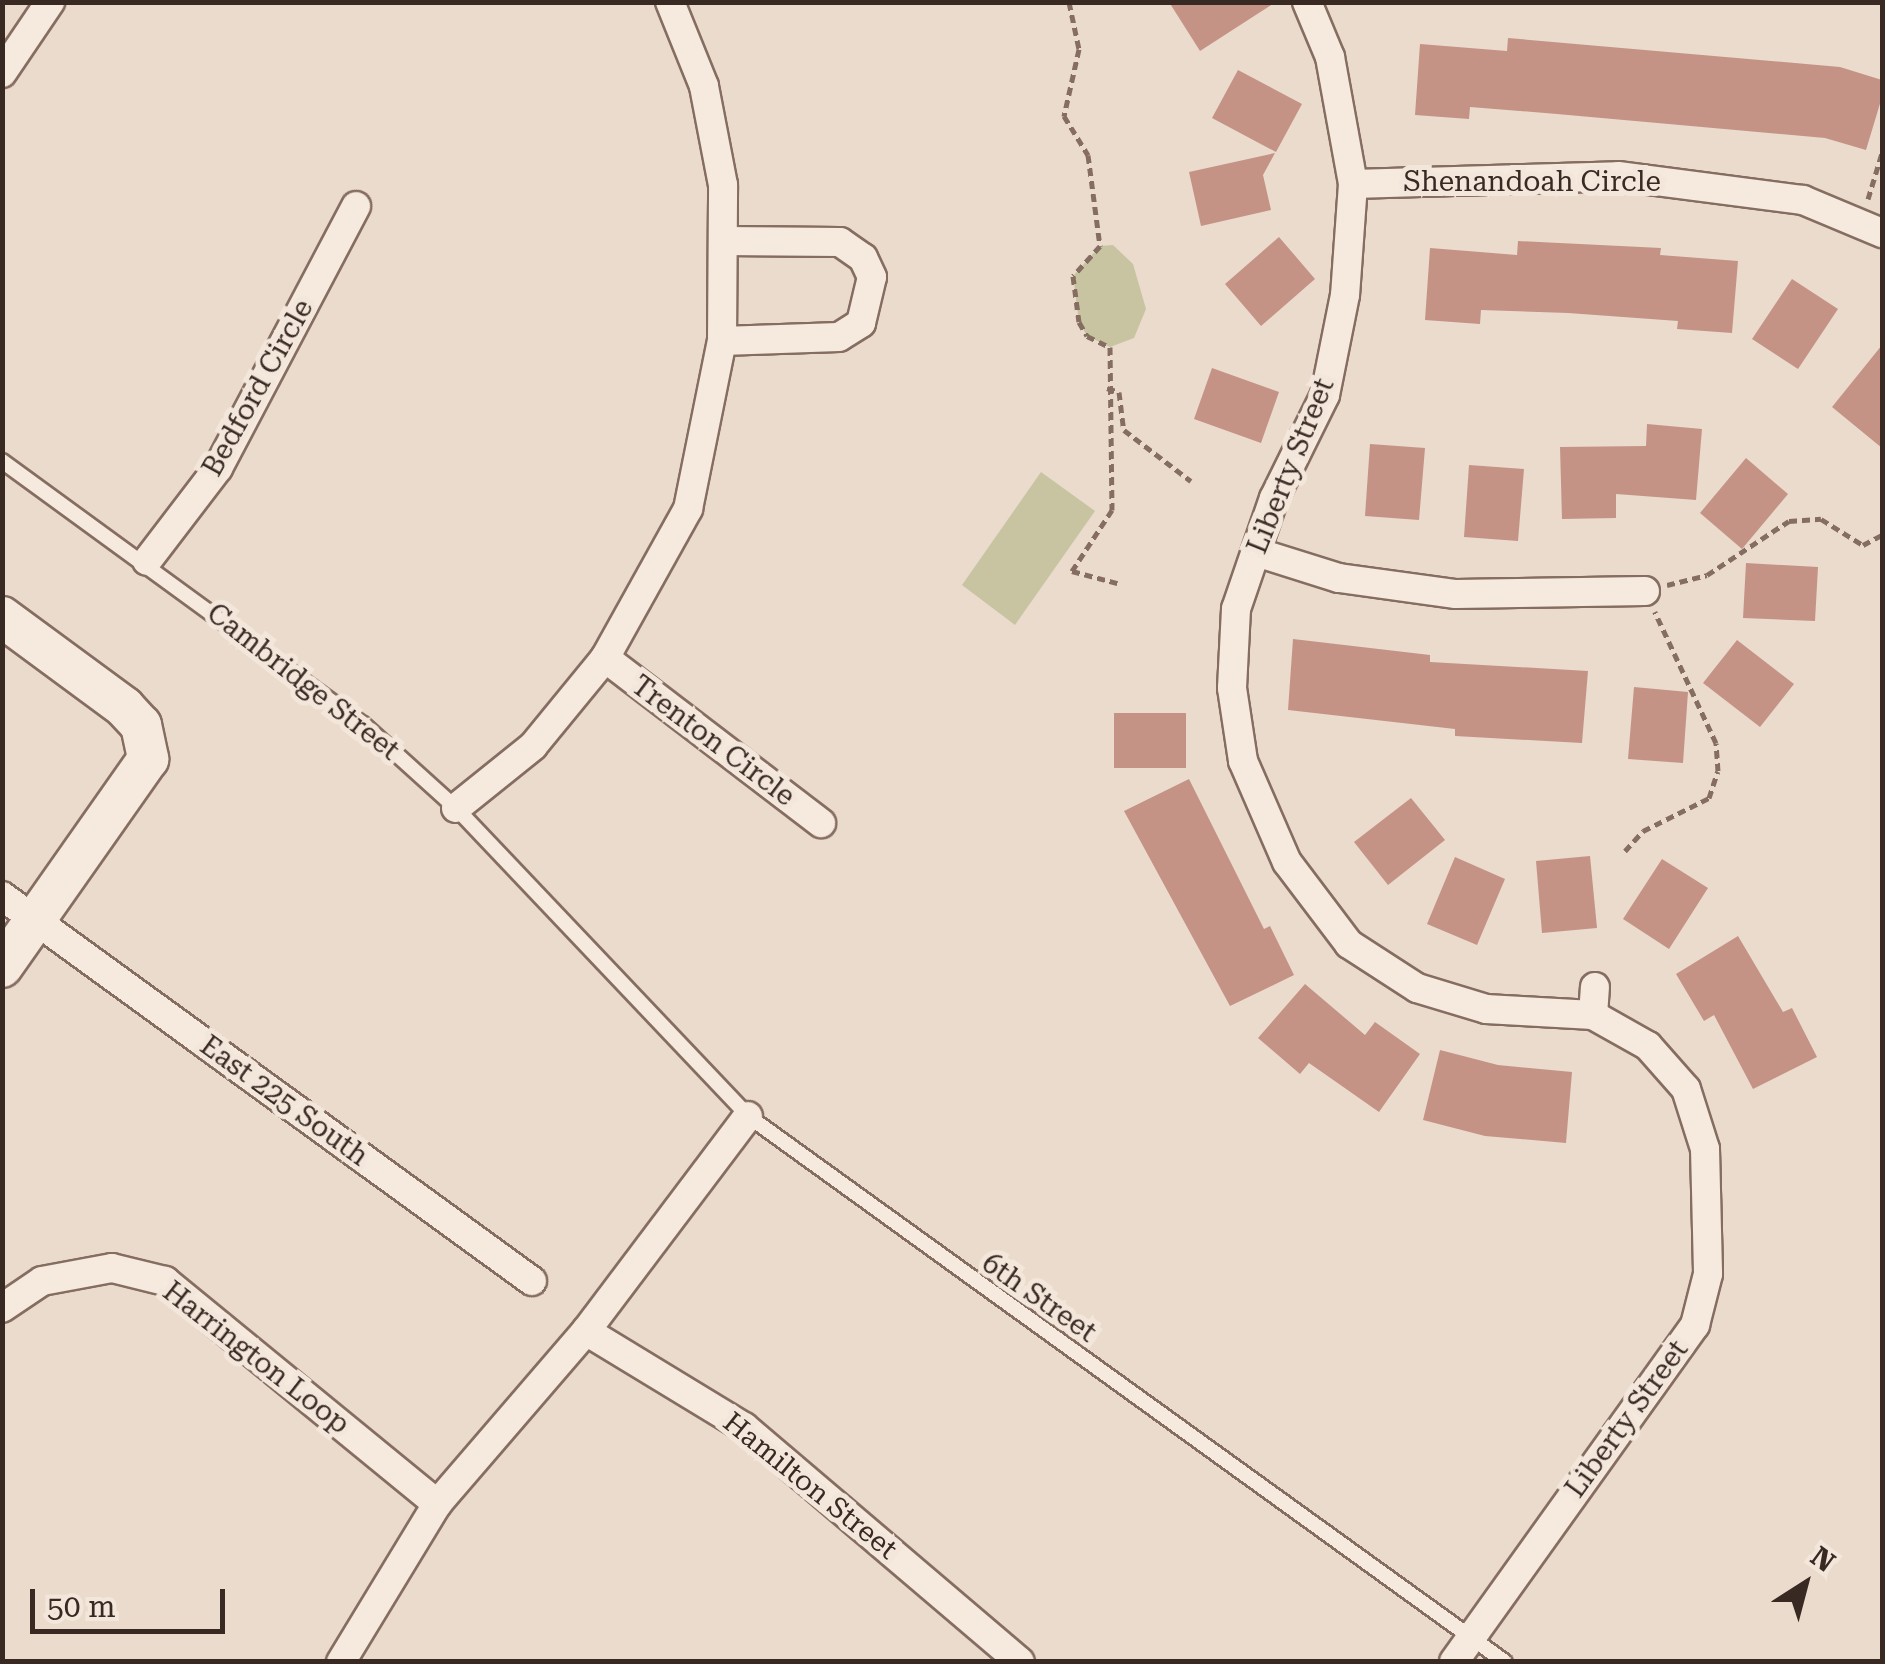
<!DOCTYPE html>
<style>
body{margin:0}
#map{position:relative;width:1885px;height:1664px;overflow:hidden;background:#ebdbcc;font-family:"Roboto Serif",serif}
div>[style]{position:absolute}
.green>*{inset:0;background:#c8c4a1}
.building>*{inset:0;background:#c49386}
.path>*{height:5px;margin-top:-2.5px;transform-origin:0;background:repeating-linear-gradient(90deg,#866d61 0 8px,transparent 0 13px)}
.roads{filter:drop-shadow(2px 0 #866d61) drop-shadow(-2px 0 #866d61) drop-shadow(0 2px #866d61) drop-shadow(0 -2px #866d61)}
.lane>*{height:14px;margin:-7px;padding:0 7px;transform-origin:7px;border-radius:7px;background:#f6eadf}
.street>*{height:28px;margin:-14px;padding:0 14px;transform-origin:14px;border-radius:14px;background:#f6eadf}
.secondary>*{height:40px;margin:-20px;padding:0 20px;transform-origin:20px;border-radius:20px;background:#f6eadf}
span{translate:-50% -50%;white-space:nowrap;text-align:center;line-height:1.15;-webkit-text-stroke:10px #f3e7db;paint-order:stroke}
.street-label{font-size:28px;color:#392923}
.frame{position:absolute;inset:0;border:5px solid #392923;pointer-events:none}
.north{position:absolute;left:1755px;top:1534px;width:100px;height:100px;-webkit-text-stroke:8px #f3e7db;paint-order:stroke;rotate:36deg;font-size:28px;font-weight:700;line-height:40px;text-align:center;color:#392923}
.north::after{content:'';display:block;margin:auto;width:35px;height:45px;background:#392923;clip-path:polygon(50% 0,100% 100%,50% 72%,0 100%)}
.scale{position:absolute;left:30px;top:1589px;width:195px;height:45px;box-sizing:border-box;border:5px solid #392923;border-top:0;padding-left:12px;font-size:30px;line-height:35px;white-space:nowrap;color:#392923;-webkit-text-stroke:8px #f3e7db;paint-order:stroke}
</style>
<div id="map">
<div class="green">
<i style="clip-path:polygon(1113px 245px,1133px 264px,1146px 309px,1134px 338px,1110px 347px,1087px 336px,1079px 322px,1073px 276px,1100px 246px)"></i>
<i style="clip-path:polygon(1041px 472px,1095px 511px,1015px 625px,962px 585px)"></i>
</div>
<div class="building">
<i style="clip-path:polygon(1169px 2px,1276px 2px,1200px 51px)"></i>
<i style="clip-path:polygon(1508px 38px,1840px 67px,1882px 80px,1882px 97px,1866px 150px,1825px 138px,1557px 114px,1470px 107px,1469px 119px,1415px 115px,1420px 44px,1507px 51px)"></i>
<i style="clip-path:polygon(1238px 70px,1302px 104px,1276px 152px,1212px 118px)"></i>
<i style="clip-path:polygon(1275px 153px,1263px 175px,1271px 210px,1201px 226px,1189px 172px)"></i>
<i style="clip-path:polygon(1279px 237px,1315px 279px,1261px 326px,1225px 284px)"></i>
<i style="clip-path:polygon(1518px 241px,1661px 248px,1660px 255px,1738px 261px,1732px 333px,1677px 329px,1678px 321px,1568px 313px,1481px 310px,1480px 324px,1425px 320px,1430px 248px,1517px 255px)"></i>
<i style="clip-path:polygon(1792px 279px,1838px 309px,1798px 369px,1752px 339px)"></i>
<i style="clip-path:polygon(1882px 345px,1882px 448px,1832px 407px)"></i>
<i style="clip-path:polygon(1212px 368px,1279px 392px,1261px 443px,1194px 419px)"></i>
<i style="clip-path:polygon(1647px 424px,1702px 429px,1696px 500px,1616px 494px,1616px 518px,1562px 519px,1560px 447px,1646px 446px)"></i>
<i style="clip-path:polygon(1370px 444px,1425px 448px,1419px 520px,1365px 516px)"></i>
<i style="clip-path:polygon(1746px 458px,1788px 494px,1742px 549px,1700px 513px)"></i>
<i style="clip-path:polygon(1469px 465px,1524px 469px,1518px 541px,1464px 537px)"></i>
<i style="clip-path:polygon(1746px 563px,1818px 567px,1815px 621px,1743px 618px)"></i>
<i style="clip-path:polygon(1293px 639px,1430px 655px,1430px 662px,1588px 671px,1582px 743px,1455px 736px,1455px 729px,1288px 710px)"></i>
<i style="clip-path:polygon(1737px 640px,1794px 684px,1760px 727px,1703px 683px)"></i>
<i style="clip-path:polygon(1634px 687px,1688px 692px,1683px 763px,1628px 759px)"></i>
<i style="clip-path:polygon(1114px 713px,1186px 713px,1186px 768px,1114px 768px)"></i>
<i style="clip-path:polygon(1189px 779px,1264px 929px,1270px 926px,1294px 975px,1230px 1006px,1124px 811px)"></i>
<i style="clip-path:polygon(1411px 798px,1445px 840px,1388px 885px,1354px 842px)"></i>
<i style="clip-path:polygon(1590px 856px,1597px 928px,1542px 933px,1536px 861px)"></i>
<i style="clip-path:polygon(1455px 857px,1505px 879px,1477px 945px,1427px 924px)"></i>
<i style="clip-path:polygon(1662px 859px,1708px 888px,1669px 949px,1623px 919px)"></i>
<i style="clip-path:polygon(1738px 936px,1783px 1012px,1792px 1008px,1817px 1057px,1753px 1089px,1714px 1015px,1704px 1021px,1676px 974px)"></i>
<i style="clip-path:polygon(1305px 984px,1365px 1035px,1375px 1022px,1420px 1054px,1379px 1112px,1309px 1063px,1300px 1074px,1258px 1038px)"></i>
<i style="clip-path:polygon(1440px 1050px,1498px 1065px,1572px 1072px,1566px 1143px,1485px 1136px,1423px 1120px)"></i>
</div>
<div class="path">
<i style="left:1069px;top:2px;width:48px;rotate:78deg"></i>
<i style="left:1079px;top:49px;width:69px;rotate:102.6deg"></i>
<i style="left:1064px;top:116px;width:46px;rotate:58.4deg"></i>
<i style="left:1088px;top:155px;width:92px;rotate:82.5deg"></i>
<i style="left:1100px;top:246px;width:40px;rotate:132deg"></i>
<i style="left:1073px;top:276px;width:46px;rotate:82.6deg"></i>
<i style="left:1079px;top:322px;width:16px;rotate:60deg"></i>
<i style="left:1087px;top:336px;width:25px;rotate:26deg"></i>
<i style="left:1110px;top:347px;width:163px;rotate:89.3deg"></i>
<i style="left:1112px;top:510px;width:73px;rotate:123.3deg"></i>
<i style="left:1072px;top:571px;width:47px;rotate:14.9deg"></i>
<i style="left:1868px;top:199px;width:48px;rotate:-73.1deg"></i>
<i style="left:1107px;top:388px;width:13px;rotate:18deg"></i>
<i style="left:1119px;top:392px;width:38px;rotate:83deg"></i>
<i style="left:1124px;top:430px;width:84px;rotate:37.3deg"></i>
<i style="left:1667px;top:585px;width:41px;rotate:-14deg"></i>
<i style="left:1707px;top:575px;width:98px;rotate:-33.4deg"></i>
<i style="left:1789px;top:521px;width:32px;rotate:-4deg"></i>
<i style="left:1821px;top:519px;width:49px;rotate:31.8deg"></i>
<i style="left:1863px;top:545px;width:21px;rotate:-28deg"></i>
<i style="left:1625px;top:851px;width:27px;rotate:-48deg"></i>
<i style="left:1643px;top:831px;width:74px;rotate:-26.6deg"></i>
<i style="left:1709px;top:798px;width:28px;rotate:-72deg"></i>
<i style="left:1718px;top:771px;width:28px;rotate:-94deg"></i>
<i style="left:1716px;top:743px;width:145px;rotate:-115deg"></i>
</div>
<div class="roads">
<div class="lane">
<i style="left:2px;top:461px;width:447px;rotate:36.1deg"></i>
<i style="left:363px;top:724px;width:125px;rotate:42.1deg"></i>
<i style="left:456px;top:808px;width:424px;rotate:46.5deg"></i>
<i style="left:748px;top:1116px;width:933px;rotate:35.8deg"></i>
</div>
<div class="street">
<i style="left:1307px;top:2px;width:60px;rotate:67.3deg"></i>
<i style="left:1330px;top:57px;width:129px;rotate:79.7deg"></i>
<i style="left:1353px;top:184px;width:111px;rotate:94.1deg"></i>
<i style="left:1345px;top:295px;width:102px;rotate:101.3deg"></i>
<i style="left:1325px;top:395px;width:115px;rotate:116.3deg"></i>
<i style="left:1274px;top:498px;width:117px;rotate:108.9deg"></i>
<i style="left:1236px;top:609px;width:79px;rotate:92.9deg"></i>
<i style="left:1232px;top:688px;width:74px;rotate:81.4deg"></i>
<i style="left:1243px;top:761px;width:110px;rotate:66.5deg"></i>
<i style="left:1287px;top:862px;width:103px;rotate:52.9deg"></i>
<i style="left:1349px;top:944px;width:81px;rotate:32.9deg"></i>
<i style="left:1417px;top:988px;width:72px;rotate:16.9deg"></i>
<i style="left:1486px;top:1009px;width:107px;rotate:3.2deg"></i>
<i style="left:1593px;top:1015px;width:63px;rotate:29.4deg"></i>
<i style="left:1648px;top:1046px;width:57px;rotate:48.5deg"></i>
<i style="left:1686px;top:1089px;width:63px;rotate:72.4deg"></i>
<i style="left:1705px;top:1149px;width:125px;rotate:88.6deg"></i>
<i style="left:1708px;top:1274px;width:53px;rotate:104.3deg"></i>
<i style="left:1695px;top:1325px;width:414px;rotate:125.6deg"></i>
<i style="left:2px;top:73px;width:86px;rotate:-55.9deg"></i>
<i style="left:1353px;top:184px;width:265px;rotate:-1.7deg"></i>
<i style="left:1618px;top:176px;width:187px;rotate:7.4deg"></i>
<i style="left:1803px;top:200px;width:86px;rotate:22.7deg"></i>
<i style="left:722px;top:341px;width:117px;rotate:-2deg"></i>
<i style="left:839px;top:337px;width:26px;rotate:-32deg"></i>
<i style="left:861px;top:323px;width:47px;rotate:-76.6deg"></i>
<i style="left:872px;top:277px;width:21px;rotate:-115deg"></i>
<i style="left:863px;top:258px;width:28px;rotate:-145deg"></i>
<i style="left:840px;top:242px;width:116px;rotate:-179.5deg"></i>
<i style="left:1256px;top:552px;width:87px;rotate:17.4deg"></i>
<i style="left:1339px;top:578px;width:118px;rotate:7.8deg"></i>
<i style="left:1456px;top:594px;width:189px;rotate:-0.9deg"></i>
<i style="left:147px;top:561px;width:117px;rotate:-52.6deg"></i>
<i style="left:218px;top:468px;width:296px;rotate:-62.2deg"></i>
<i style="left:605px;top:658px;width:272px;rotate:37.4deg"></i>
<i style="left:456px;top:808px;width:99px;rotate:-38.8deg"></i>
<i style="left:533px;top:746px;width:114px;rotate:-50.7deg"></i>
<i style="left:605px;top:658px;width:171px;rotate:-60.9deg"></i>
<i style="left:688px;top:509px;width:171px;rotate:-78.6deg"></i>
<i style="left:722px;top:341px;width:156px;rotate:-89.6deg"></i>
<i style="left:723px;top:185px;width:101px;rotate:-100.9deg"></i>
<i style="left:704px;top:86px;width:91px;rotate:-112deg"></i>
<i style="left:2px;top:896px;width:655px;rotate:36deg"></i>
<i style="left:1593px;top:1015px;width:28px;rotate:-86deg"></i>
<i style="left:2px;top:1308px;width:48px;rotate:-34deg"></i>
<i style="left:42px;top:1281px;width:71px;rotate:-10.5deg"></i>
<i style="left:112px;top:1268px;width:55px;rotate:13.8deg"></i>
<i style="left:165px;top:1281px;width:352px;rotate:39.3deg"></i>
<i style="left:586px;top:1331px;width:185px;rotate:31.3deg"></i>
<i style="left:744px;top:1427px;width:362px;rotate:40.4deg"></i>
<i style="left:341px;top:1662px;width:185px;rotate:-58.7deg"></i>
<i style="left:437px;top:1504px;width:228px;rotate:-49.3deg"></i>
<i style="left:586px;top:1331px;width:269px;rotate:-53deg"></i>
</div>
<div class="secondary">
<i style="left:2px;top:617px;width:152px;rotate:36.4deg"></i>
<i style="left:124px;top:707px;width:25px;rotate:47deg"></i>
<i style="left:141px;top:725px;width:35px;rotate:78deg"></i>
<i style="left:148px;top:759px;width:254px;rotate:125.1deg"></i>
</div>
</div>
<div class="street-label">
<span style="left:1532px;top:182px">Shenandoah Circle</span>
<span style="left:258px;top:388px;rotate:-61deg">Bedford Circle</span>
<span style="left:1291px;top:466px;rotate:-68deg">Liberty Street</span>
<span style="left:303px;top:682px;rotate:38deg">Cambridge Street</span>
<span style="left:713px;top:741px;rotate:37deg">Trenton Circle</span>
<span style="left:284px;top:1101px;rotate:36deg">East 225 South</span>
<span style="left:1039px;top:1298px;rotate:35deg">6th Street</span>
<span style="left:256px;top:1358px;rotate:38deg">Harrington Loop</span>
<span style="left:1627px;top:1419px;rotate:-54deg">Liberty Street</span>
<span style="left:810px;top:1486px;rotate:39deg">Hamilton Street</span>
</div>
<div class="frame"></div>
<div class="north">N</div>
<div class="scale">50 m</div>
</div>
